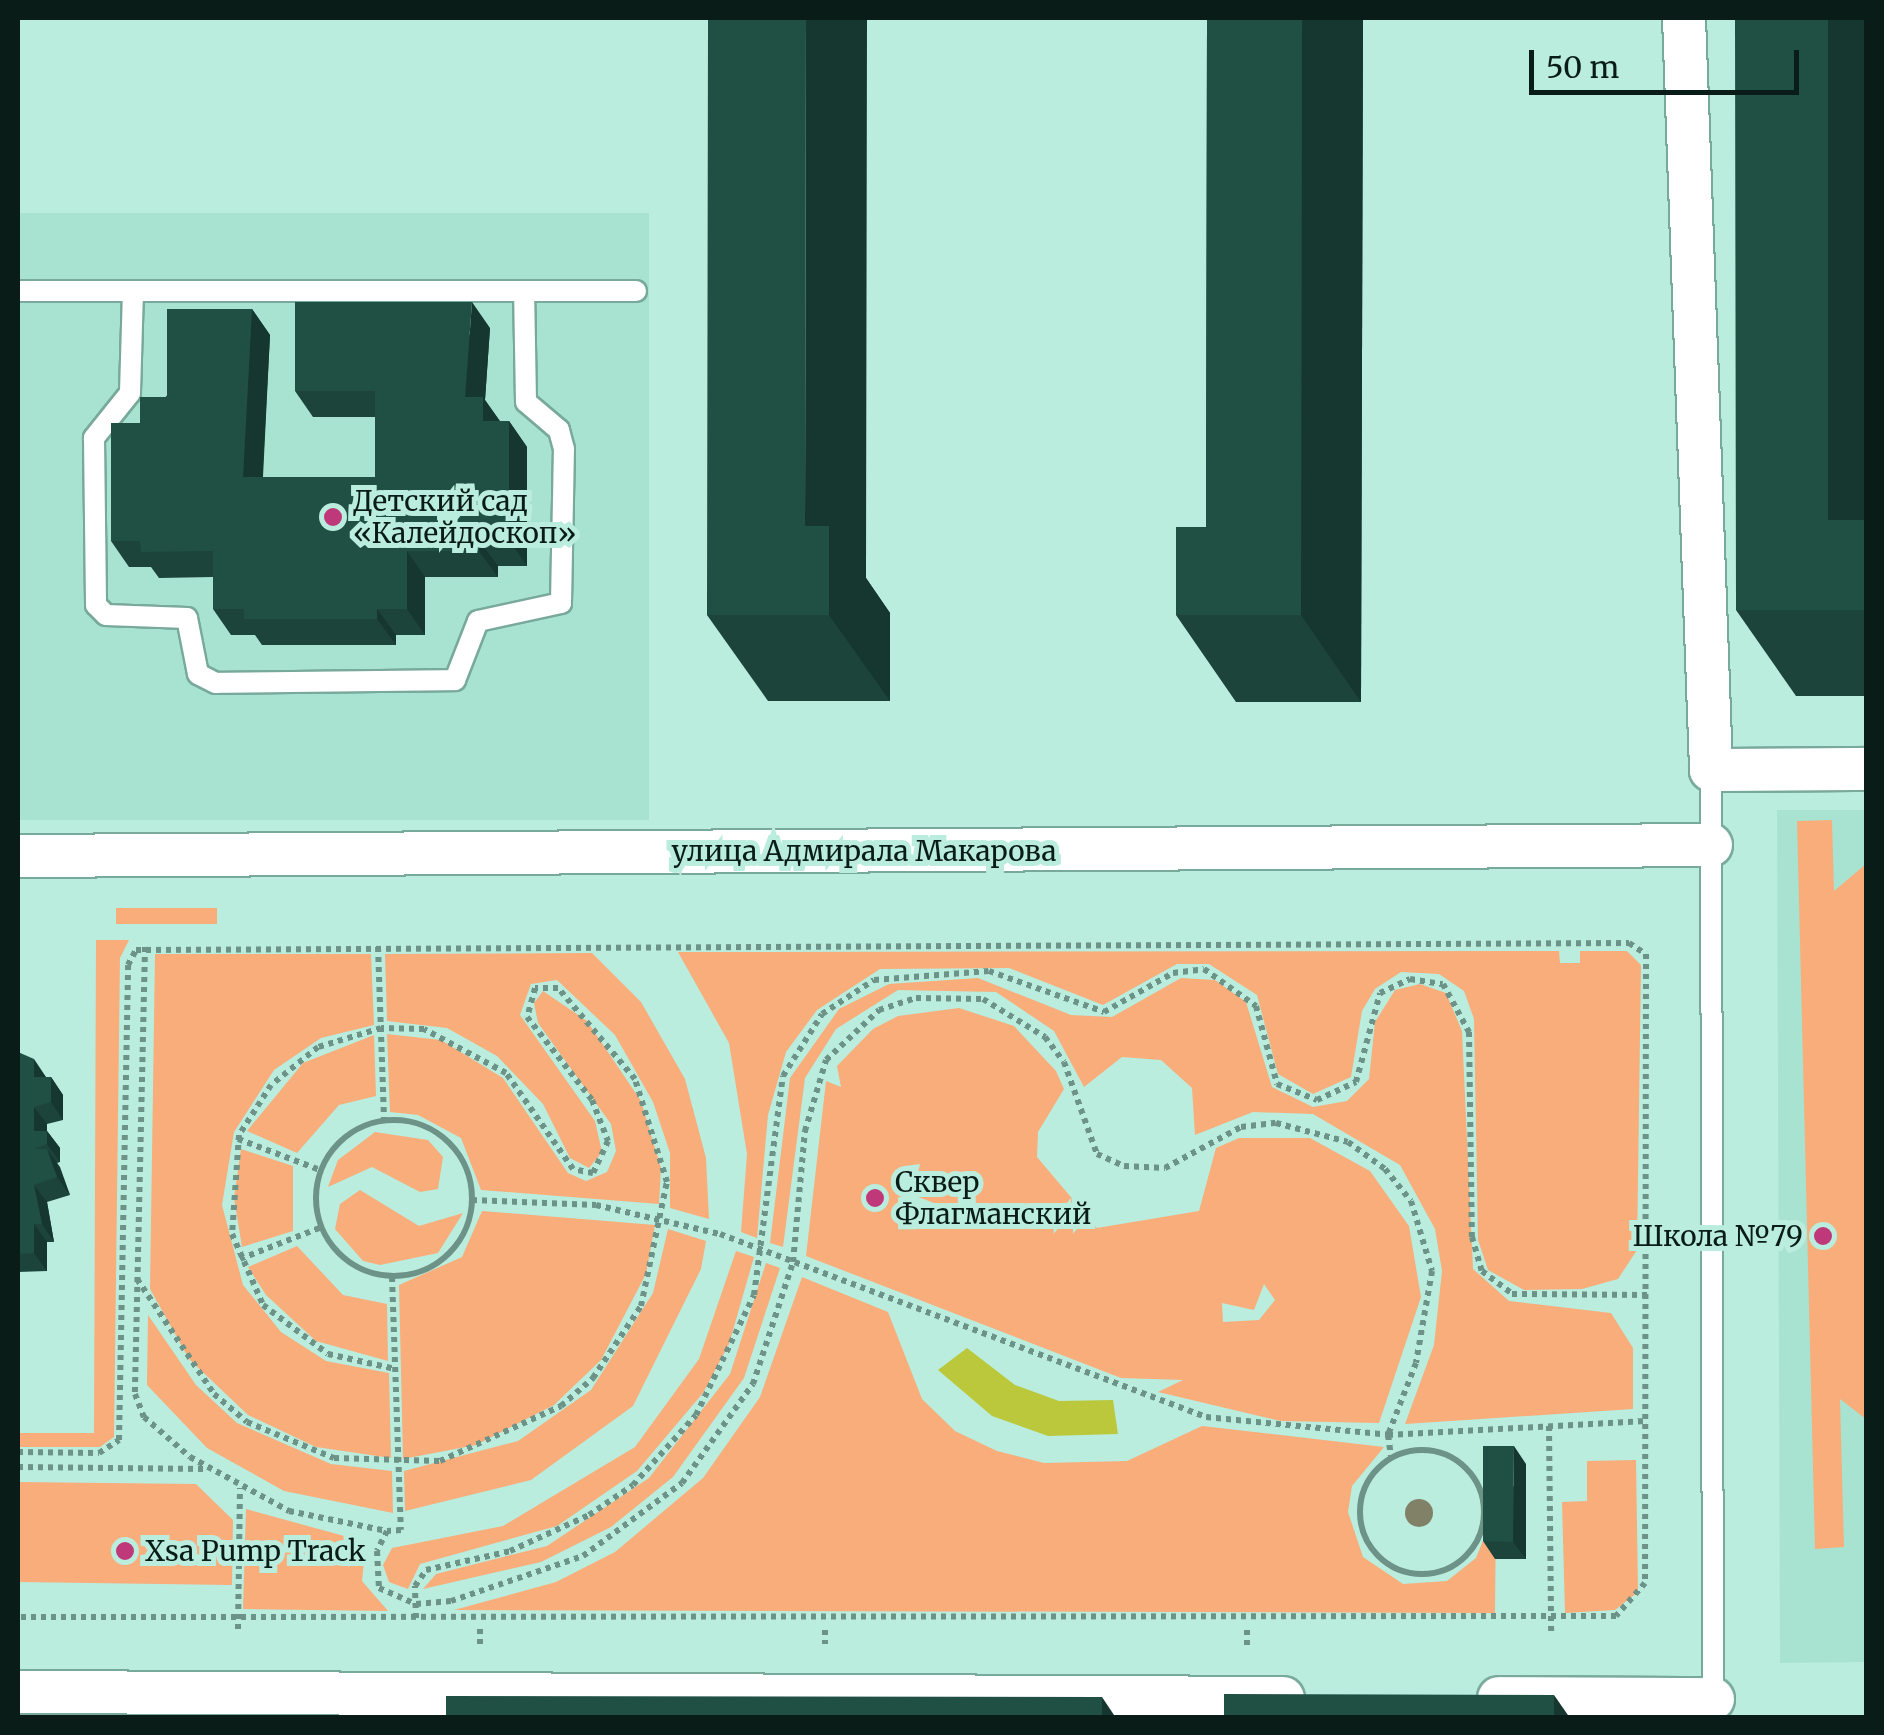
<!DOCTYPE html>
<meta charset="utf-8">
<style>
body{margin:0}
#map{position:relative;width:1884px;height:1735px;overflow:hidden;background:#baedde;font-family:Merriweather,serif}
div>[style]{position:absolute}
.built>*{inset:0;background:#a8e3d1}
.green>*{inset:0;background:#f8ad7b}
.water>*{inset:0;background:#bbc83c}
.path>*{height:6px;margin-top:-3px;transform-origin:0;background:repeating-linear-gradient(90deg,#6d9287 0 5px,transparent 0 10px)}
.path>.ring{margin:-3px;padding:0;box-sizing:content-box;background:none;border:6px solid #6d9287;border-radius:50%}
.roads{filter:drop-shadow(2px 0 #78a99b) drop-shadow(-2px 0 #78a99b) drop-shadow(0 2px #78a99b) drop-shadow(0 -2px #78a99b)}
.service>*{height:20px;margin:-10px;padding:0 10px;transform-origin:10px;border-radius:10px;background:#fff}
.minor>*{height:42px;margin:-21px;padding:0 21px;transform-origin:21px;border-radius:21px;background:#fff}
.trees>*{width:28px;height:28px;margin:-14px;border-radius:50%;background:#818168}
.wall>*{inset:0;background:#1c443a}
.shaded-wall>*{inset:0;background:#163730}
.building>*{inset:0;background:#204f44}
.dots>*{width:28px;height:28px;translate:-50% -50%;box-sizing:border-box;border:5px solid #baedde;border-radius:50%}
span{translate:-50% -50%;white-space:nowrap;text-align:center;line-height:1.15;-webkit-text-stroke:10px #baedde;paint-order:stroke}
.poi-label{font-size:28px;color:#091c17}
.left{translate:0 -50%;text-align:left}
.right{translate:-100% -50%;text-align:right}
.street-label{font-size:28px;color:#091c17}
.frame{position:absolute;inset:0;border:20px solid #091c17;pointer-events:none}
.scale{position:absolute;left:1529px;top:50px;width:270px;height:45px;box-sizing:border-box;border:5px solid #091c17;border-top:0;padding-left:12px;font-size:30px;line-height:35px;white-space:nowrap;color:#091c17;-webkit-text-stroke:8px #baedde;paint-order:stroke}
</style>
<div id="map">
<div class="built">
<i style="clip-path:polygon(18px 213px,649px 213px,649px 820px,18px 820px)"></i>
<i style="clip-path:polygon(1777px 810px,1866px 810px,1866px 1662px,1780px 1663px)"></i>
</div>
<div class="green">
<i style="clip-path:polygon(1832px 820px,1834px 891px,1866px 864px,1866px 1419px,1840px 1399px,1844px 1547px,1815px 1549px,1797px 821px)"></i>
<i style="clip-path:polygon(116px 908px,217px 908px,217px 924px,116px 924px)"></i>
<i style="clip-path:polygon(96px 940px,129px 940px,120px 958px,114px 1437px,100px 1447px,18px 1447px,18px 1433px,94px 1433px)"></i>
<i style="clip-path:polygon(1559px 951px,1560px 963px,1580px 963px,1580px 951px,1627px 951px,1641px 965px,1637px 1250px,1618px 1279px,1582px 1289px,1524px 1290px,1488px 1270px,1478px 1240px,1474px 1019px,1464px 991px,1439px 974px,1401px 972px,1375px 989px,1362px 1011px,1351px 1077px,1313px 1094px,1278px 1074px,1257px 995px,1209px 964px,1177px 964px,1103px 1005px,1009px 968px,880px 969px,817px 1010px,786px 1052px,768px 1115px,757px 1238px,741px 1232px,747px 1154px,729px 1043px,678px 952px)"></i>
<i style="clip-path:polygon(592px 953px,641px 1002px,685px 1079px,706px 1158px,709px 1219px,670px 1208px,670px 1153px,653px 1102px,615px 1035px,557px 980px,531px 984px,520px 1015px,595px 1121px,602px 1152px,589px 1168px,570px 1158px,543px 1104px,497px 1056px,447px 1028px,387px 1021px,385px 954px)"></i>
<i style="clip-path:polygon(155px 954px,371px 954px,374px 1025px,321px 1038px,274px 1070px,234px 1132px,222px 1205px,243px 1285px,281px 1332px,326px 1361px,389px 1373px,391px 1458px,316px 1447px,248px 1415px,189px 1359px,150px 1289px)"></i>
<i style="clip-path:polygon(1181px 978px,1215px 980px,1246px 1002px,1272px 1087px,1313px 1107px,1347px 1101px,1369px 1079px,1375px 1022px,1395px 990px,1420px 984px,1446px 993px,1462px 1031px,1473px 1269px,1509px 1301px,1611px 1313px,1633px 1348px,1633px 1409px,1405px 1424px,1434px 1345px,1442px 1271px,1435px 1229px,1400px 1165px,1313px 1114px,1253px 1112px,1195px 1135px,1192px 1088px,1161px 1060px,1122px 1057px,1084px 1087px,1054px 1031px,996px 992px,898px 990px,836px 1029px,805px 1078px,783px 1247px,770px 1243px,790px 1078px,839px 1009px,889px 984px,978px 978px,1071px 1015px,1112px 1017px)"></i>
<i style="clip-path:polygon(543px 991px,587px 1021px,641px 1101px,661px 1168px,659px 1204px,481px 1190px,461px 1138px,418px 1115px,390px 1112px,387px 1034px,441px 1040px,503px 1078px,568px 1173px,586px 1181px,607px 1172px,616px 1151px,611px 1124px,538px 1023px,534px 1003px)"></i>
<i style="clip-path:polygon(evenodd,959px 1008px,1014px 1026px,1056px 1071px,1064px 1089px,1038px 1132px,1037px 1157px,1097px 1228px,1199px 1211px,1216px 1148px,1239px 1138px,1310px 1138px,1370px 1171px,1409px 1226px,1421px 1297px,1379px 1423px,1281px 1421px,1158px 1392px,1183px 1380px,1121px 1378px,806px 1256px,826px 1081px,841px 1087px,837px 1066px,873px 1029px,898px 1016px,959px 1008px,920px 1164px,913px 1195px,942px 1206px,932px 1219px,901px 1197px,905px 1166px,920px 1164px,959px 1008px,1264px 1284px,1275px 1300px,1259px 1320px,1223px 1322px,1222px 1303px,1254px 1310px,1264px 1284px)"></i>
<i style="clip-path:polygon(374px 1035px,376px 1096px,339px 1105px,297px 1153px,247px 1131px,303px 1063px)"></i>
<i style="clip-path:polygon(375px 1132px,428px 1140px,443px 1157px,438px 1189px,420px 1192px,372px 1167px,328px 1187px,338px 1160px)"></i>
<i style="clip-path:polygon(241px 1149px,293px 1166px,293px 1231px,242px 1247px,234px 1198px)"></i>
<i style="clip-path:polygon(360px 1190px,419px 1226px,463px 1213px,438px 1253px,380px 1265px,363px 1261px,335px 1229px,340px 1204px)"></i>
<i style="clip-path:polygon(482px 1211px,655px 1225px,646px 1274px,601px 1360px,554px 1405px,476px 1445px,403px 1459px,399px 1285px,462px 1257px)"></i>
<i style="clip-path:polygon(668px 1229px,706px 1241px,701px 1269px,633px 1406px,531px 1480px,405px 1511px,404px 1471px,518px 1441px,591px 1390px,653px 1293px)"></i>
<i style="clip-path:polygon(297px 1246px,343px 1295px,387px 1304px,388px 1361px,316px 1341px,266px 1295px,248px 1267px)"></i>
<i style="clip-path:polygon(736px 1251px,754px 1257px,729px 1344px,703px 1393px,637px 1471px,557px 1526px,420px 1564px,408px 1589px,389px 1582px,383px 1565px,392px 1548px,503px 1526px,635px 1447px,699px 1359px)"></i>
<i style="clip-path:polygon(766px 1263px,780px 1268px,744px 1378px,673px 1477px,611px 1527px,541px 1562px,423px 1589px,436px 1574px,547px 1546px,649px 1478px,730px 1374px)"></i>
<i style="clip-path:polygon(802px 1277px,888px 1312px,922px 1399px,955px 1431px,997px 1451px,1044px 1463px,1127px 1461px,1202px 1426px,1384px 1447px,1352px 1486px,1348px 1512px,1363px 1557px,1403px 1584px,1447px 1581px,1476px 1558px,1496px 1508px,1495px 1613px,454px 1610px,556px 1582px,615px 1552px,703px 1478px,760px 1397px)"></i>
<i style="clip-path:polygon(148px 1315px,196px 1385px,237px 1423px,331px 1464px,392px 1471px,393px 1513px,284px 1491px,207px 1448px,147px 1385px)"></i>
<i style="clip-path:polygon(1636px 1460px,1638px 1592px,1615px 1610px,1565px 1613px,1562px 1502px,1587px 1501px,1587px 1461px)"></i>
<i style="clip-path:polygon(18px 1482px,196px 1484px,233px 1520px,232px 1585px,18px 1582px)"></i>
<i style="clip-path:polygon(246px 1509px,366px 1542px,362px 1581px,388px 1611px,243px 1609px)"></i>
</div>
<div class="water">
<i style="clip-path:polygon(967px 1348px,1015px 1385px,1059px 1401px,1113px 1400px,1118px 1434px,1048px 1436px,992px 1416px,938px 1370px)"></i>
</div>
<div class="path">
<i style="left:145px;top:947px;width:447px;rotate:91.3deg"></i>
<i style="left:135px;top:1394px;width:25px;rotate:69deg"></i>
<i style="left:144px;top:1417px;width:61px;rotate:41deg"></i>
<i style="left:190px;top:1457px;width:113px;rotate:28.6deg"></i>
<i style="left:289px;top:1511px;width:100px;rotate:11.5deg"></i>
<i style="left:378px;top:947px;width:173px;rotate:88deg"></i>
<i class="ring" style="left:316px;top:1120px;width:150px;height:150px"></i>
<i style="left:238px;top:1139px;width:88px;rotate:20.7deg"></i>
<i style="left:472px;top:1200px;width:124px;rotate:2.3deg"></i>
<i style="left:596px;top:1205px;width:127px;rotate:13.2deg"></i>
<i style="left:720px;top:1234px;width:519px;rotate:20.63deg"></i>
<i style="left:1206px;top:1417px;width:183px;rotate:5.6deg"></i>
<i style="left:1388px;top:1435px;width:258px;rotate:-3.1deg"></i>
<i style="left:240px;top:1259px;width:88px;rotate:-21.3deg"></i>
<i style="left:392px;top:1277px;width:253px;rotate:88deg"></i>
<i style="left:401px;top:1530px;width:14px;rotate:176deg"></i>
<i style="left:387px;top:1531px;width:22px;rotate:117deg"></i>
<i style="left:377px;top:1551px;width:37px;rotate:87deg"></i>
<i style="left:379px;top:1588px;width:40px;rotate:23.4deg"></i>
<i style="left:416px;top:1604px;width:35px;rotate:-5deg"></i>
<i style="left:451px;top:1601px;width:139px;rotate:-18.8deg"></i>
<i style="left:583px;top:1556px;width:123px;rotate:-36.4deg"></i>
<i style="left:682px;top:1483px;width:122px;rotate:-54.4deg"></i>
<i style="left:753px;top:1384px;width:128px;rotate:-71.8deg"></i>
<i style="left:793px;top:1262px;width:132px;rotate:-84.8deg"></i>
<i style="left:805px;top:1131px;width:74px;rotate:-73.5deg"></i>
<i style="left:826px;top:1060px;width:73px;rotate:-43.3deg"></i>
<i style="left:879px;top:1010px;width:39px;rotate:-18deg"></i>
<i style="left:916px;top:998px;width:67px;rotate:0.9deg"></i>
<i style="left:983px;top:999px;width:73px;rotate:31.5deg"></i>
<i style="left:1045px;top:1037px;width:31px;rotate:53deg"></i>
<i style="left:1064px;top:1062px;width:98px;rotate:70.3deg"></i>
<i style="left:1097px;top:1154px;width:30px;rotate:24deg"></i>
<i style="left:1124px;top:1166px;width:41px;rotate:2.8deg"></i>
<i style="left:1165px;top:1168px;width:86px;rotate:-28.3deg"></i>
<i style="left:1241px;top:1127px;width:35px;rotate:-7deg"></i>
<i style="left:1276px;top:1123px;width:74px;rotate:14.8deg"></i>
<i style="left:1348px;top:1142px;width:46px;rotate:36.1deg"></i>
<i style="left:1385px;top:1169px;width:41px;rotate:50.9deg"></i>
<i style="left:1411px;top:1201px;width:73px;rotate:73.3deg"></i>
<i style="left:1432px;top:1271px;width:93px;rotate:99.9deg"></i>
<i style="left:1416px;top:1363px;width:77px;rotate:111.3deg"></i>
<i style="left:1388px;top:1435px;width:22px;rotate:82deg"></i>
<i style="left:137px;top:1279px;width:138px;rotate:56.2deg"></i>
<i style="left:214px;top:1394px;width:43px;rotate:40.3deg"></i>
<i style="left:247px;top:1422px;width:94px;rotate:22.5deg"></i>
<i style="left:334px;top:1458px;width:106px;rotate:1.6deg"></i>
<i style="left:440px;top:1461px;width:133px;rotate:-24.4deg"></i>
<i style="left:561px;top:1406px;width:43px;rotate:-41.2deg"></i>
<i style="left:593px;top:1378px;width:87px;rotate:-56.3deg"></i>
<i style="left:641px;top:1306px;width:127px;rotate:-78.2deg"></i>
<i style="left:667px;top:1182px;width:108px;rotate:-107.3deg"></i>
<i style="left:635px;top:1079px;width:119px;rotate:-130.2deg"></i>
<i style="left:558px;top:988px;width:23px;rotate:180deg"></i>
<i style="left:535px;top:988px;width:30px;rotate:105deg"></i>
<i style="left:527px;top:1017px;width:105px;rotate:51.9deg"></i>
<i style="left:592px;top:1100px;width:44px;rotate:68.7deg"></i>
<i style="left:608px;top:1141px;width:35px;rotate:115deg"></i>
<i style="left:593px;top:1173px;width:20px;rotate:-169deg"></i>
<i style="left:573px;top:1169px;width:117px;rotate:-124.9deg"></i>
<i style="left:506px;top:1073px;width:93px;rotate:-151.8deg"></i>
<i style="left:424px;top:1029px;width:43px;rotate:-178.7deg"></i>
<i style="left:381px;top:1028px;width:66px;rotate:163.2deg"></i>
<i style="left:318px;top:1047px;width:60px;rotate:141deg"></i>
<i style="left:271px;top:1085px;width:59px;rotate:122.6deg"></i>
<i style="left:239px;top:1135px;width:99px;rotate:94deg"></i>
<i style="left:232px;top:1234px;width:77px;rotate:66.4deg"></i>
<i style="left:263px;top:1305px;width:81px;rotate:37deg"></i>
<i style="left:328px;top:1354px;width:69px;rotate:12.6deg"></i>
<i style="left:1549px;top:1426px;width:205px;rotate:89.4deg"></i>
<i class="ring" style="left:1360px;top:1450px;width:118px;height:118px"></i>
<i style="left:18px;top:1452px;width:81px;rotate:0.7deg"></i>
<i style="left:99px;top:1453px;width:24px;rotate:-33deg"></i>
<i style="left:119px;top:1440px;width:475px;rotate:-88.9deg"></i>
<i style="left:128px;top:965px;width:17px;rotate:-62deg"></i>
<i style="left:136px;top:950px;width:1493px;rotate:-0.27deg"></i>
<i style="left:1629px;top:943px;width:20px;rotate:33deg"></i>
<i style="left:1646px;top:954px;width:629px;rotate:90.09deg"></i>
<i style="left:1645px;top:1583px;width:44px;rotate:131.3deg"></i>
<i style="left:1616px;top:1616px;width:1598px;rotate:179.96deg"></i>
<i style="left:18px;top:1467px;width:188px;rotate:0.6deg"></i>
<i style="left:416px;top:1618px;width:32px;rotate:-92deg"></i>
<i style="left:415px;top:1586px;width:19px;rotate:-55deg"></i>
<i style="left:426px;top:1570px;width:86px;rotate:-12.7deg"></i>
<i style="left:510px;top:1551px;width:87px;rotate:-24.5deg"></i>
<i style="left:589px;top:1515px;width:53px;rotate:-34.3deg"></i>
<i style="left:633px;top:1485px;width:94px;rotate:-48deg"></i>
<i style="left:696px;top:1415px;width:133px;rotate:-64.2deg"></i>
<i style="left:754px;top:1295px;width:221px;rotate:-82.5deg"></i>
<i style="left:783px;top:1076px;width:73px;rotate:-57.8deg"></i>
<i style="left:822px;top:1014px;width:62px;rotate:-33.2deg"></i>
<i style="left:874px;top:980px;width:115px;rotate:-4.5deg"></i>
<i style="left:989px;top:971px;width:122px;rotate:19.6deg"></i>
<i style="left:1104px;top:1012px;width:79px;rotate:-29.5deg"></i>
<i style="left:1173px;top:973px;width:31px;rotate:-7deg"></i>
<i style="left:1204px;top:969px;width:64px;rotate:35.4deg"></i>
<i style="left:1256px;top:1006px;width:81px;rotate:74.9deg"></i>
<i style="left:1277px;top:1084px;width:43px;rotate:21.8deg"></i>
<i style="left:1317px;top:1100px;width:43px;rotate:-24.8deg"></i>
<i style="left:1356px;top:1082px;width:92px;rotate:-74.9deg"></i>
<i style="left:1380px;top:993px;width:33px;rotate:-25deg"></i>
<i style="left:1410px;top:979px;width:33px;rotate:9deg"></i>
<i style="left:1443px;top:984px;width:55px;rotate:61.6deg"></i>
<i style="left:1469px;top:1032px;width:205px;rotate:89.2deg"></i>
<i style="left:1472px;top:1237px;width:35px;rotate:74deg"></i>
<i style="left:1482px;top:1271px;width:38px;rotate:37deg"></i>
<i style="left:1512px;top:1294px;width:135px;rotate:0.4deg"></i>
<i style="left:238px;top:1629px;width:141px;rotate:-89.2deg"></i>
<i style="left:480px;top:1629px;width:17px;rotate:90deg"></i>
<i style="left:825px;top:1630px;width:14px;rotate:90deg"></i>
<i style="left:1247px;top:1630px;width:16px;rotate:90deg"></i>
</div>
<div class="roads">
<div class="service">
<i style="left:18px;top:291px;width:618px"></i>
<i style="left:133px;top:291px;width:102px;rotate:91.7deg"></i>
<i style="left:130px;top:393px;width:58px;rotate:128.7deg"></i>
<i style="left:94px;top:438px;width:167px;rotate:89.3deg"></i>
<i style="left:96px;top:605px;width:14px;rotate:45deg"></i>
<i style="left:106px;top:615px;width:81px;rotate:2.1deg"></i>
<i style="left:187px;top:618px;width:57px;rotate:78.9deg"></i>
<i style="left:198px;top:674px;width:20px;rotate:27deg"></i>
<i style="left:216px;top:683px;width:239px;rotate:-0.7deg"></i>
<i style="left:455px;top:680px;width:63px;rotate:-68.7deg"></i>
<i style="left:478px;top:621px;width:85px;rotate:-12.2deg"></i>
<i style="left:561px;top:603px;width:154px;rotate:-88.9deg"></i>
<i style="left:564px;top:449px;width:20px;rotate:-105deg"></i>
<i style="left:559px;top:430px;width:43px;rotate:-139.7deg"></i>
<i style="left:526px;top:402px;width:111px;rotate:-91deg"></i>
<i style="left:1711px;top:770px;width:929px;rotate:89.88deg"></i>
</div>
<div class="minor">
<i style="left:1684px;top:18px;width:752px;rotate:87.94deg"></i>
<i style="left:1711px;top:770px;width:155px;rotate:-0.4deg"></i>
<i style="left:18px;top:856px;width:1693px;rotate:-0.37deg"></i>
<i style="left:18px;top:1692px;width:1265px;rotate:0.27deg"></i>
<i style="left:1499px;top:1698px;width:214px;rotate:0.3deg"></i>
</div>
</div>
<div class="trees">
<i style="left:1419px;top:1513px"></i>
</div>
<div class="wall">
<i style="clip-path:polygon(1207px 18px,1363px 18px,1361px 702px,1236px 702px,1176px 615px,1206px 527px)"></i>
<i style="clip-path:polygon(1866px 18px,1866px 696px,1796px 696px,1736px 610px)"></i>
<i style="clip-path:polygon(252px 309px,270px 335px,263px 477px,375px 477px,375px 417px,313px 417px,295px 391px,490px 328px,485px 400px,500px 421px,509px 421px,527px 447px,527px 566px,498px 566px,498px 577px,425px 577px,425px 635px,396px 635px,396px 645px,262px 645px,255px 635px,231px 635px,213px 609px,213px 577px,159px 578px,151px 567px,129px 567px,111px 541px,140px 423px)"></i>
<i style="clip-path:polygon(866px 578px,890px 613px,890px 701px,768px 701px,707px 615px)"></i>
<i style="clip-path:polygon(18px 1052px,46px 1077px,51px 1077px,63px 1095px,63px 1120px,47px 1124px,47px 1131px,60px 1148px,60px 1162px,57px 1163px,70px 1195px,47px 1202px,54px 1242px,47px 1242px,47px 1271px,18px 1272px)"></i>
<i style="clip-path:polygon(1526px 1464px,1526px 1559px,1495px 1559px,1483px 1541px)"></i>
</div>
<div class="shaded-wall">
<i style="clip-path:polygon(806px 18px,867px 18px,866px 578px,890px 613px,890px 701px,829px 615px,805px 526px)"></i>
<i style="clip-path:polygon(1302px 18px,1363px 18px,1361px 702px,1301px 615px)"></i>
<i style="clip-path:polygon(1828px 18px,1866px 18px,1866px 575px,1828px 520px)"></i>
<i style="clip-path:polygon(472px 302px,490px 328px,485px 400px,501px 423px,501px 447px,465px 397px)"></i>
<i style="clip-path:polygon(252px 309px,270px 335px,261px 503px,243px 477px)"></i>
<i style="clip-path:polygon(509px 421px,527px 447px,527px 566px,509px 540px)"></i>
<i style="clip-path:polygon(479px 540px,498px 566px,498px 577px,479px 551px)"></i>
<i style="clip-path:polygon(407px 551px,425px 577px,425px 635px,407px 609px)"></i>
<i style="clip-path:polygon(377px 609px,396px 635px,396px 645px,377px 619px)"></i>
<i style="clip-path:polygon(34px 1059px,46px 1077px,34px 1077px)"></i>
<i style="clip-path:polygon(51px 1077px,63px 1095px,63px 1120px,51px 1102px)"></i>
<i style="clip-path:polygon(34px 1107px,47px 1124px,47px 1145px,34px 1131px)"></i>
<i style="clip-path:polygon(47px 1131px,60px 1148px,60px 1162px,47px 1144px)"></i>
<i style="clip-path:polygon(47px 1149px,60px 1167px,70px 1195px,57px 1177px)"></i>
<i style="clip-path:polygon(34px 1185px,47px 1202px,54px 1242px,42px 1224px)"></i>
<i style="clip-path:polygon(34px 1224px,47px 1242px,47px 1271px,34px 1253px)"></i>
<i style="clip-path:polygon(1514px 1446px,1526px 1464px,1526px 1559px,1513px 1542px)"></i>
<i style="clip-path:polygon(1554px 1695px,1570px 1718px,1554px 1718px)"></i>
<i style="clip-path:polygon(1102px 1697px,1116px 1718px,1102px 1718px)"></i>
</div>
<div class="building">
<i style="clip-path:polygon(708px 18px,806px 18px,805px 526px,829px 526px,829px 615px,707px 615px)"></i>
<i style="clip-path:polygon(1207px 18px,1302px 18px,1301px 615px,1176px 615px,1176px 527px,1206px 527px)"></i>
<i style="clip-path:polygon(1735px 18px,1828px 18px,1828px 520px,1866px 520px,1866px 610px,1736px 610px)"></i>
<i style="clip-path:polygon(295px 302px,472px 302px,465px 397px,483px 397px,483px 421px,509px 421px,509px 540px,479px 540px,479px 551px,407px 551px,407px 609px,377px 609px,377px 619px,244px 619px,244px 609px,213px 609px,213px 551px,141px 552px,140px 541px,111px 541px,111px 423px,140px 423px,140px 397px,167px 397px,167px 309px,252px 309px,243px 477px,375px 477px,375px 391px,295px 391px)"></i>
<i style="clip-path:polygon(18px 1052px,34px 1059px,34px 1077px,51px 1077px,51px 1102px,34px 1107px,34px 1131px,47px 1131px,47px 1144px,34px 1149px,47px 1149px,57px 1177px,34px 1185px,42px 1224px,34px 1224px,34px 1253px,18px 1254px)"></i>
<i style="clip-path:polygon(1483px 1446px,1514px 1446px,1513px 1542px,1483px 1541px)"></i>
<i style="clip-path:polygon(1224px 1694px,1554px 1695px,1554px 1718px,1224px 1718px)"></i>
<i style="clip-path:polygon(446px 1696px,1102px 1697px,1102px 1718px,446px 1718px)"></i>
</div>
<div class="dots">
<i style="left:333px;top:517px;background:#be387a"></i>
<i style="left:875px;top:1198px;background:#be387a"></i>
<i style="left:1823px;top:1236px;background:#be387a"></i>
<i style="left:125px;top:1551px;background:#be387a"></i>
</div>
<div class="poi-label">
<span class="left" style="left:353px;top:517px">Детский сад<br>«Калейдоскоп»</span>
<span class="left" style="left:895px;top:1198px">Сквер<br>Флагманский</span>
<span class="right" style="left:1803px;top:1236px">Школа №79</span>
<span class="left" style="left:145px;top:1551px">Xsa Pump Track</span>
</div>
<div class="street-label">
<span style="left:864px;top:851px">улица Адмирала Макарова</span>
</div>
<div class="frame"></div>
<div class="scale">50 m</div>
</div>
